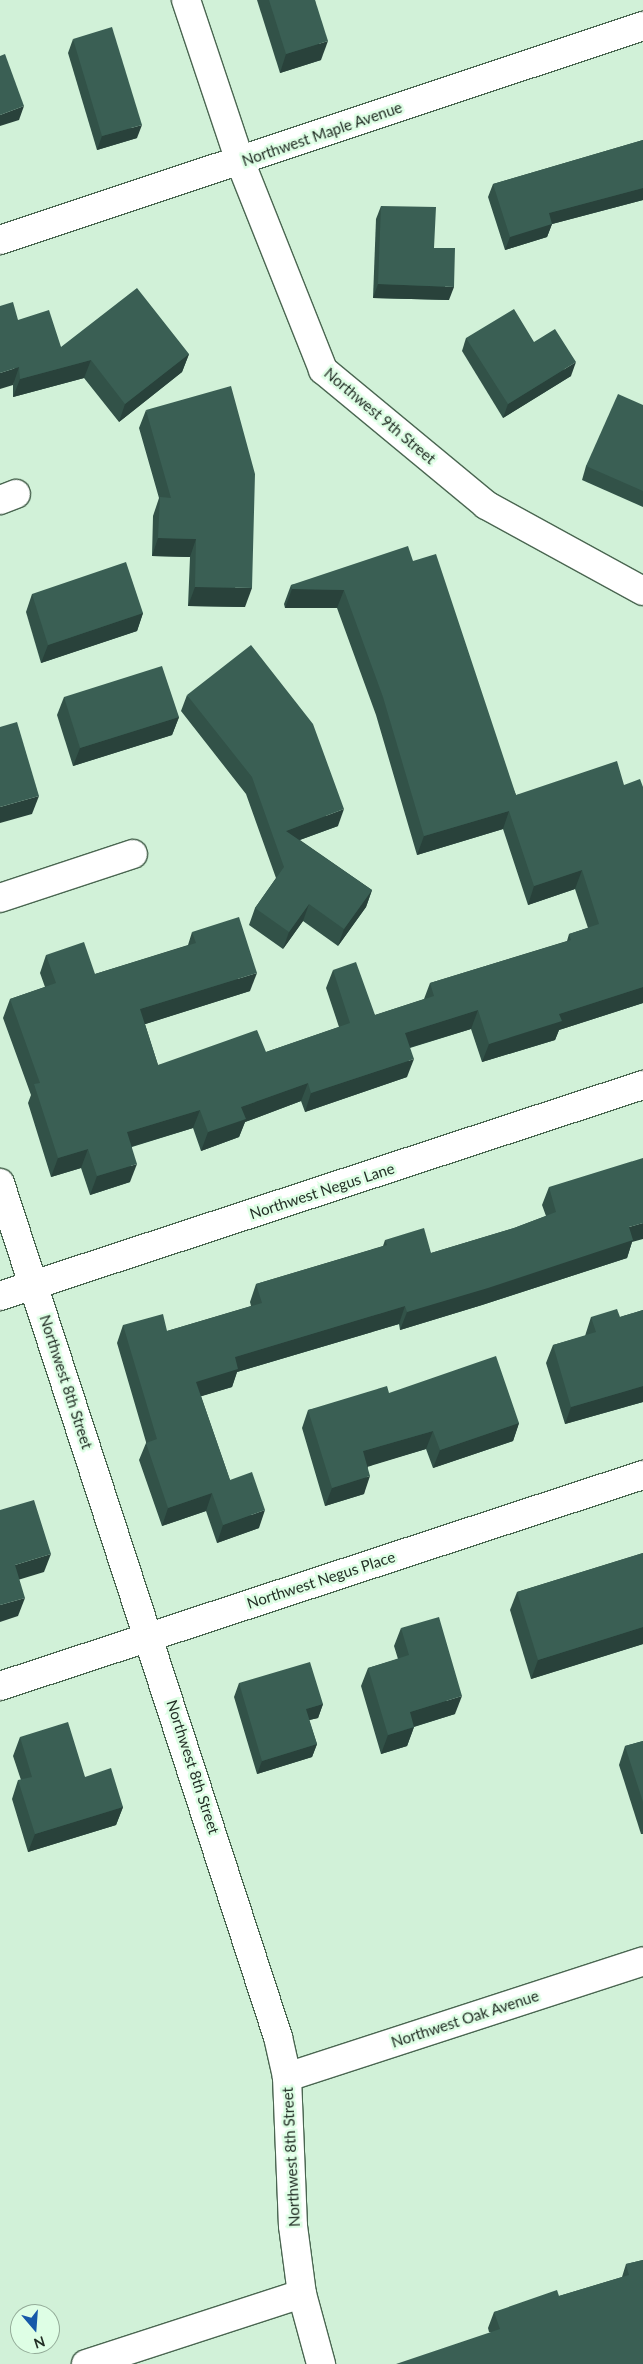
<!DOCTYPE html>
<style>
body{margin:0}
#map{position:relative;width:643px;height:2364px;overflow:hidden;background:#d1f1d8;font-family:Lato,sans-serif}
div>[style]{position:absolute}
.roads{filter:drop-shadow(1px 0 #4a6651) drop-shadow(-1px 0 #4a6651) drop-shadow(0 1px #4a6651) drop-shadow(0 -1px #4a6651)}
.minor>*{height:28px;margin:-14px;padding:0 14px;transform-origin:14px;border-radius:14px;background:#fff}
.tertiary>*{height:28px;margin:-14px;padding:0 14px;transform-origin:14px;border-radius:14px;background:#fff}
.secondary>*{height:28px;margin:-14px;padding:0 14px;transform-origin:14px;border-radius:14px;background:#fff}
.wall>*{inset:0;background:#325248}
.shaded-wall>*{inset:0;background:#29423b}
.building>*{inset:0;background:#3a5f54}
span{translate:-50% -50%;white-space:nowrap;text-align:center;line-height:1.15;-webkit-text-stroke:5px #defee5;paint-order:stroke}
.street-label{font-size:15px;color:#222e25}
.north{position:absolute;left:10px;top:2304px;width:50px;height:50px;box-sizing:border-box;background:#defee5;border:1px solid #93ab98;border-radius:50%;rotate:162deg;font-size:14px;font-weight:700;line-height:20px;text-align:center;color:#222e25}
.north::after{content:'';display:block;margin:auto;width:18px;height:22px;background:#1659a9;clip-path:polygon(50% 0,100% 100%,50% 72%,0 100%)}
</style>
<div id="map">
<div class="roads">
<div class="minor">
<i style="left:186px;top:0;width:170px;rotate:71.5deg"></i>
<i style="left:0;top:500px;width:17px;rotate:-21deg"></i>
<i style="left:0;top:898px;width:140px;rotate:-18.3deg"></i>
<i style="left:0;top:1183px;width:898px;rotate:71.97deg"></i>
<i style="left:278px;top:2037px;width:41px;rotate:77.3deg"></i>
<i style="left:287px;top:2077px;width:149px;rotate:87.7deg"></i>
<i style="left:293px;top:2226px;width:69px;rotate:82.5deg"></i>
<i style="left:302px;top:2294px;width:73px;rotate:74.8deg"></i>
<i style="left:0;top:1296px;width:677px;rotate:-18.17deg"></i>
<i style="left:0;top:1686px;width:677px;rotate:-18.17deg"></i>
<i style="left:287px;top:2077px;width:374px;rotate:-18deg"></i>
<i style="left:86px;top:2364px;width:227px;rotate:-18deg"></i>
</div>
<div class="tertiary">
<i style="left:240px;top:161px;width:225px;rotate:68.3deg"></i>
<i style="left:323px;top:370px;width:212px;rotate:39.6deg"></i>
<i style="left:486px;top:505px;width:179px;rotate:28.7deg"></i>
</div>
<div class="secondary">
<i style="left:0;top:240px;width:678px;rotate:-18.41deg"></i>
</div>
</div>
<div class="wall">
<i style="clip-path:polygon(257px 0,315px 0,321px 60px,280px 73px)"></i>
<i style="clip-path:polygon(73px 39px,137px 138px,97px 150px,68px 53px)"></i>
<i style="clip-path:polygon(643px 140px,643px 200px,552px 224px,547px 237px,505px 250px,488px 197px,493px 184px)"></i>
<i style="clip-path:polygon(381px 206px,434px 248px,449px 300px,373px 298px,376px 219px)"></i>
<i style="clip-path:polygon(18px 320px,61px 347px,189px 354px,182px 372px,119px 422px,84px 378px,13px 397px,13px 385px)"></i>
<i style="clip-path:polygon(466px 338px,534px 342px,571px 376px,503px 418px,462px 351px)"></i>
<i style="clip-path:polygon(643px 405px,643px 507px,582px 480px,586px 466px)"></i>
<i style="clip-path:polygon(146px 410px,245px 607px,188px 606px,190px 557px,152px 556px,153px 516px,159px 498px,139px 428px)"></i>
<i style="clip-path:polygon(413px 561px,516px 795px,624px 785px,643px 787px,643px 1003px,559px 1030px,555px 1040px,482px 1062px,471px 1029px,410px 1048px,407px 1077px,305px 1112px,301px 1101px,245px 1122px,239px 1137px,201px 1151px,193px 1128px,132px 1147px,130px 1182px,90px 1195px,81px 1168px,51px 1177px,28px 1103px,31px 1095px,3px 1018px,10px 999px,45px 987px,40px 973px,46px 955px,95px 974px,188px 945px,192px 932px,250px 991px,145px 1024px,158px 1065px,266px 1052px,339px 1027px,326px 988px,333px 970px,375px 1015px,424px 999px,430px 983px,567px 941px,569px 934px,588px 928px,575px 889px,528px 905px,503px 829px,417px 855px,376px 715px,337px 608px,285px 608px,284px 604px,291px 585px)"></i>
<i style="clip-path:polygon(32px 594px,143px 613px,137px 631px,41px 663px,26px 612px)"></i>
<i style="clip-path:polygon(187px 695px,338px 826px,300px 840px,372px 890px,366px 907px,338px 946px,303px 921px,283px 949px,249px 925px,255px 908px,276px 878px,246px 794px,181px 711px)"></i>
<i style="clip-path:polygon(64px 697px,179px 717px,172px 735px,73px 766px,57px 715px)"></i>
<i style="clip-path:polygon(549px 1187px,632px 1242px,627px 1258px,482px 1305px,400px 1330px,399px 1324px,237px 1372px,232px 1387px,201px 1396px,230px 1480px,259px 1528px,217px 1543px,206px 1511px,162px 1526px,139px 1460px,146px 1443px,146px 1442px,117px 1343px,123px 1325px,167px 1331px,251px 1306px,250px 1302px,256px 1284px,383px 1246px,385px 1240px,431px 1253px,514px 1228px,546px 1216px,542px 1205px)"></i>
<i style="clip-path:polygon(643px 1310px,643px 1402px,565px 1424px,546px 1363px,553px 1345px,585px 1336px,591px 1317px,620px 1317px)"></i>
<i style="clip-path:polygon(389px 1393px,519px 1423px,513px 1441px,433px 1468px,426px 1449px,368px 1466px,364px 1494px,325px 1506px,302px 1428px,308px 1410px)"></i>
<i style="clip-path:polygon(643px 1553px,643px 1644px,531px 1679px,510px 1610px,517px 1592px)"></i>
<i style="clip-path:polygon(401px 1628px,455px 1714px,414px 1727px,407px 1746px,381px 1754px,361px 1686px,368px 1668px,398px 1659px,394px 1646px)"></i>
<i style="clip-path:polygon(239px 1683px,323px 1704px,318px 1718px,309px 1720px,317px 1744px,312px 1757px,257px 1774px,234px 1697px)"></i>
<i style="clip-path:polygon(20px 1737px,85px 1777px,123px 1807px,116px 1825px,28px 1852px,12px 1799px,18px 1780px,21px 1780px,13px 1756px)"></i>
<i style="clip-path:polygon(643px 1741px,643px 1834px,641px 1834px,619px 1765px,625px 1746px)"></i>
<i style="clip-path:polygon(643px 2260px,643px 2364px,489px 2332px,488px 2328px,494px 2312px,559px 2296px,622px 2277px,626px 2264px)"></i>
</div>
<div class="shaded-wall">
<i style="clip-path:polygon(328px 41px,321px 60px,280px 73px,286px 54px)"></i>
<i style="clip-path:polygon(24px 106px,19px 120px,0 126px,0 115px)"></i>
<i style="clip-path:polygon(142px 125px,137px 138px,97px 150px,102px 136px)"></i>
<i style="clip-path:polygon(643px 188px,643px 200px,552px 224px,547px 237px,505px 250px,510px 237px,549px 213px)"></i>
<i style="clip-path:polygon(378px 284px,454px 287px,449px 300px,373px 298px)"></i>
<i style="clip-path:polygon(189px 354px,182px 372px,119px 422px,125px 404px)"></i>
<i style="clip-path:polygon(91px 360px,84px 378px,13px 397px,20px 379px)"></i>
<i style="clip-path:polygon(576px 362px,571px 376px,503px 418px,508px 404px)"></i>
<i style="clip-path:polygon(19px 367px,13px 385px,0 389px,0 373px)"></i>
<i style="clip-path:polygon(158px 538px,196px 539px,190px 557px,152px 556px)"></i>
<i style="clip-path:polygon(195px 587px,252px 588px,245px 607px,188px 606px)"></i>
<i style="clip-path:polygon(292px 589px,344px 590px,337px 608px,285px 608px)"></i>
<i style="clip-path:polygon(143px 613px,137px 631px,41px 663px,48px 645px)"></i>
<i style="clip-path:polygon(179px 717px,172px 735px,73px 766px,80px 748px)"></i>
<i style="clip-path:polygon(39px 796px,32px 814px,0 823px,0 807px)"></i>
<i style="clip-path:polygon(344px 809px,338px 826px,280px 847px,286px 831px)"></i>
<i style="clip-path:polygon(509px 811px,503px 829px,417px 855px,424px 836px)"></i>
<i style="clip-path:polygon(582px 870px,575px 889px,528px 905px,534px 886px)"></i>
<i style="clip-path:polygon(372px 890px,366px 907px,338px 946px,344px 929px)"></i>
<i style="clip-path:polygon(309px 904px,303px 921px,283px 949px,289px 932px)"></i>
<i style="clip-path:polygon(257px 973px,250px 991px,133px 1028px,140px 1009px)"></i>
<i style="clip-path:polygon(643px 987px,643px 1003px,559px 1030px,555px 1040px,482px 1062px,489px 1044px,559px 1014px)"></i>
<i style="clip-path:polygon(478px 1010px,471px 1029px,398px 1051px,405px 1033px)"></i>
<i style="clip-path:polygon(414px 1059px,407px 1077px,305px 1112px,311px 1093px)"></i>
<i style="clip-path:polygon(308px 1083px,301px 1101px,245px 1122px,239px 1137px,201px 1151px,208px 1132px,241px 1107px)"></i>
<i style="clip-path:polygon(200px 1110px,193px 1128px,120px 1150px,127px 1132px)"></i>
<i style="clip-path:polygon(88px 1149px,81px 1168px,51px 1177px,58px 1158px)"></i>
<i style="clip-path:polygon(137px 1164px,130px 1182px,90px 1195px,97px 1176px)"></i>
<i style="clip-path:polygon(643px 1223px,643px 1239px,632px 1242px,627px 1258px,482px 1305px,400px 1330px,407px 1312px,629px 1227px)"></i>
<i style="clip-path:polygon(405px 1306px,399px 1324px,237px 1372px,232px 1387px,189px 1400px,196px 1382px,235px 1357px)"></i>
<i style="clip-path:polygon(643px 1386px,643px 1402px,565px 1424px,571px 1407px)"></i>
<i style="clip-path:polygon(519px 1423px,513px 1441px,433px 1468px,440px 1450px)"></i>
<i style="clip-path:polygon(433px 1431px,426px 1449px,357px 1470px,363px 1451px)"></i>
<i style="clip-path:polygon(370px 1476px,364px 1494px,325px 1506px,332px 1488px)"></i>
<i style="clip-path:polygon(212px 1493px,206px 1511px,162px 1526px,168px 1508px)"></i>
<i style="clip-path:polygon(265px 1510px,259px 1528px,217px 1543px,223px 1525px)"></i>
<i style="clip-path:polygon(51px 1554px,44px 1572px,8px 1583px,15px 1565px)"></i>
<i style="clip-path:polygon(25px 1598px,18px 1616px,0 1622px,0 1605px)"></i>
<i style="clip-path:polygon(643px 1627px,643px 1644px,531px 1679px,538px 1660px)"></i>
<i style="clip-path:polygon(462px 1696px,455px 1714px,403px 1730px,410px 1712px)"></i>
<i style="clip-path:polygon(323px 1704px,318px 1718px,301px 1722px,306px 1709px)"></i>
<i style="clip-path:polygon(414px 1727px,407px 1746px,381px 1754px,388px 1735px)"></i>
<i style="clip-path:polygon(317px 1744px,312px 1757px,257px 1774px,262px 1761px)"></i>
<i style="clip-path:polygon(123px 1807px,116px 1825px,28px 1852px,35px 1834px)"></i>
</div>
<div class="building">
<i style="clip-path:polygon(269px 0,315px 0,328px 41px,286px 54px)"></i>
<i style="clip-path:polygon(112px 27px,142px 125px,102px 136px,73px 39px)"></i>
<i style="clip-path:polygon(5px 54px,24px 106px,0 115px,0 56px)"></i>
<i style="clip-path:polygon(643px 140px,643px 188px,549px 213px,552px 224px,510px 237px,493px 184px)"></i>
<i style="clip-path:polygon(381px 206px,436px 207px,434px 248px,455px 248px,454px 287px,378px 284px)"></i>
<i style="clip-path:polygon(137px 288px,189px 354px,125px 404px,91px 360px,20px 379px,19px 367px,0 373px,0 306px,13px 302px,18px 320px,49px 310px,61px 347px)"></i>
<i style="clip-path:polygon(514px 309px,534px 342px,555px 329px,576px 362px,508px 404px,466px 338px)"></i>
<i style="clip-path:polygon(231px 386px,255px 474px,252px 588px,195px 587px,196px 539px,158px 538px,160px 497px,171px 498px,146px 410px)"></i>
<i style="clip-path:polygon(618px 394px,643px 405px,643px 491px,586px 466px)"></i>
<i style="clip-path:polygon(408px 546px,413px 561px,436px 554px,516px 795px,617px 761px,624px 785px,640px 779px,643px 787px,643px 987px,559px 1014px,562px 1021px,489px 1044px,478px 1010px,405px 1033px,414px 1059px,311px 1093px,308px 1083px,241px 1107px,246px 1119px,208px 1132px,200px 1110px,127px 1132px,137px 1164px,97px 1176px,88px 1149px,58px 1158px,34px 1084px,40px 1083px,10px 999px,56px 983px,46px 955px,84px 942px,95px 974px,196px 943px,192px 932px,239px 917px,257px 973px,140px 1009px,158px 1065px,257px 1030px,266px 1052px,350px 1023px,333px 970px,356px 962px,375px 1015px,434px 996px,430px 983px,571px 940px,569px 934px,599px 924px,582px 870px,534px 886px,509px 811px,424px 836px,383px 697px,344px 590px,292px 589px,291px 585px)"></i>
<i style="clip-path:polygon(126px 562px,143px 613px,48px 645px,32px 594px)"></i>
<i style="clip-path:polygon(251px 645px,313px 724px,344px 809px,286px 831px,372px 890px,344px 929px,309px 904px,289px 932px,255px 908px,284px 867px,252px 777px,187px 695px)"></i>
<i style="clip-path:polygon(162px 666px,179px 717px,80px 748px,64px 697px)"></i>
<i style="clip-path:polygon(17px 722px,39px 796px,0 807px,0 727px)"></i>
<i style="clip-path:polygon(643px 1158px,643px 1223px,629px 1227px,633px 1240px,488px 1288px,407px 1312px,405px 1306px,235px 1357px,238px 1369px,196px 1382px,230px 1480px,252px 1472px,265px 1510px,223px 1525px,212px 1493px,168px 1508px,146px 1443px,157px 1439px,123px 1325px,163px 1314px,167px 1331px,262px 1303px,256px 1284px,387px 1245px,385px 1240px,424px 1228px,431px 1253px,514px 1228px,556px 1212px,549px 1187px)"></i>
<i style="clip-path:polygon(617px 1309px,620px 1317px,643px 1310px,643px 1386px,571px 1407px,553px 1345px,596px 1332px,591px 1317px)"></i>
<i style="clip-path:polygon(496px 1356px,519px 1423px,440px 1450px,433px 1431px,363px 1451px,370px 1476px,332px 1488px,308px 1410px,387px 1386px,389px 1393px)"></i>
<i style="clip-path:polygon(34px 1500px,51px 1554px,15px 1565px,25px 1598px,0 1605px,0 1510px)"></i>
<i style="clip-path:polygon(643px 1553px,643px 1627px,538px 1660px,517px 1592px)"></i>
<i style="clip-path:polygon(439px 1617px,462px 1696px,410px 1712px,414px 1727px,388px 1735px,368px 1668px,409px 1655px,401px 1628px)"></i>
<i style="clip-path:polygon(310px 1662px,323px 1704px,306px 1709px,317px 1744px,262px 1761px,239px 1683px)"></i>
<i style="clip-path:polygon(68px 1722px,85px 1777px,111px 1768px,123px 1807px,35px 1834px,18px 1780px,32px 1777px,20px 1737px)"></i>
<i style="clip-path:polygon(643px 1741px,643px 1802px,625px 1746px)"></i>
<i style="clip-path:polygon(643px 2260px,643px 2364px,396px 2364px,500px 2329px,494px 2312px,557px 2290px,559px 2296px,629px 2275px,626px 2264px)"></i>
</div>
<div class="street-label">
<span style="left:322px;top:134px;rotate:-19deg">Northwest Maple Avenue</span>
<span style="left:380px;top:416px;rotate:40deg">Northwest 9th Street</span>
<span style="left:322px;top:1191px;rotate:-18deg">Northwest Negus Lane</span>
<span style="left:66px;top:1382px;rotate:72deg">Northwest 8th Street</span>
<span style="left:321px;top:1580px;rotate:-18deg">Northwest Negus Place</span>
<span style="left:193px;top:1767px;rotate:72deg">Northwest 8th Street</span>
<span style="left:465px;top:2019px;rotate:-18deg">Northwest Oak Avenue</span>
<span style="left:291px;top:2157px;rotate:-93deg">Northwest 8th Street</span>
</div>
<div class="north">N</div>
</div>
